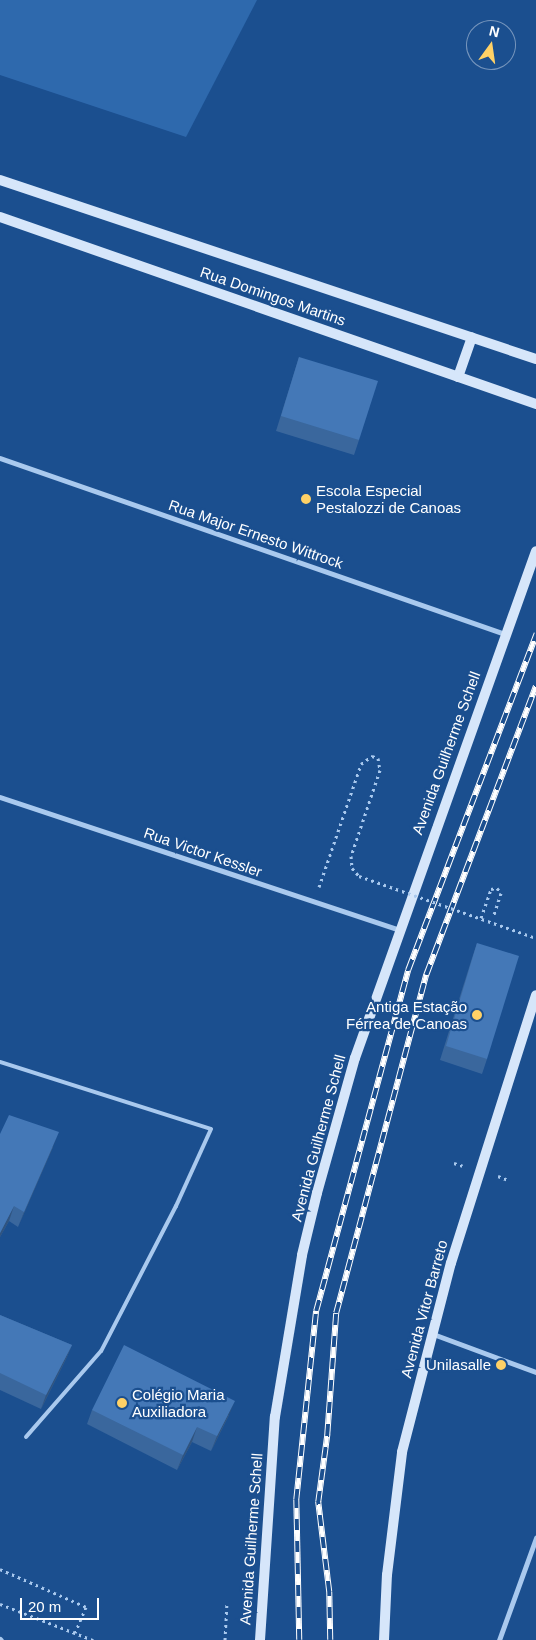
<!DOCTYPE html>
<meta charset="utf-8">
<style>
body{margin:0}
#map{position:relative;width:536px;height:1640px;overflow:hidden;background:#1b4f8f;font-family:Helvetica,sans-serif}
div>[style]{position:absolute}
.green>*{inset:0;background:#2e69ad}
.path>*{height:3px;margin-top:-1.5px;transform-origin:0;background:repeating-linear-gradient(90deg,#a9c9ee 0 2.5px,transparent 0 6.5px)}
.lane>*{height:4px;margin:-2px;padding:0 2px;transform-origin:2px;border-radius:2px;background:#a9c9ee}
.street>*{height:5px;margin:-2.5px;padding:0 2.5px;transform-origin:2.5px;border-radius:2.5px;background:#a9c9ee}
.secondary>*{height:10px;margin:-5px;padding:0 5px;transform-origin:5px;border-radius:5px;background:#d6e6fa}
.rail>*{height:5.5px;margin-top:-2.75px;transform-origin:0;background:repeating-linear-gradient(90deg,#1b4f8f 0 11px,#fff 0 22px);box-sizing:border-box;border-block:1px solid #fff}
.path-bridge>*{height:3px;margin-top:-1.5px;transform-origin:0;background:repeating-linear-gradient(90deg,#a9c9ee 0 2.5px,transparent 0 6.5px)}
.wall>*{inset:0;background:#3a679d}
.shaded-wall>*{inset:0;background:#305480}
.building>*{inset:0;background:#4478b7}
.dots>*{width:14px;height:14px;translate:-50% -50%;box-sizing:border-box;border:2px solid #1b4f8f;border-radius:50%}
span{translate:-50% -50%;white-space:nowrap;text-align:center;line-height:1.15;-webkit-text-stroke:4.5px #1b4f8f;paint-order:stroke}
.street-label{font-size:15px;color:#fff}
.poi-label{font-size:15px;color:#fff}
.left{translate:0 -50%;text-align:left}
.right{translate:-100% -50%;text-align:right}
.north{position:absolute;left:466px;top:20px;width:50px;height:50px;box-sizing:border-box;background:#1b4f8f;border:1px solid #7695bc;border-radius:50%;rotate:14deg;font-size:14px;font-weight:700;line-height:20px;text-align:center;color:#fff}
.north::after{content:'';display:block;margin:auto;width:18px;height:22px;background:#ffd166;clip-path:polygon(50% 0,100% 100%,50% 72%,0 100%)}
.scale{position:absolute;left:20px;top:1598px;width:79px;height:22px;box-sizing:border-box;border:2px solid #fff;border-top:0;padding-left:6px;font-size:15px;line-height:18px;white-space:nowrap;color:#fff;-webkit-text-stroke:4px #1b4f8f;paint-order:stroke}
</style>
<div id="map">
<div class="green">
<i style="clip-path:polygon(0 0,257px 0,186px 137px,0 75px)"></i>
</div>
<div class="path">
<i style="left:319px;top:887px;width:130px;rotate:-71.1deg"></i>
<i style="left:361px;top:764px;width:14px;rotate:-36deg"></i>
<i style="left:372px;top:756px;width:6px;rotate:18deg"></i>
<i style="left:378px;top:758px;width:12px;rotate:81deg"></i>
<i style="left:380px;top:770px;width:91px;rotate:108.6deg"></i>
<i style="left:481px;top:918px;width:31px;rotate:-71deg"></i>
<i style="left:491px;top:889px;width:6px;rotate:-9deg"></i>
<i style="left:497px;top:888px;width:6px;rotate:51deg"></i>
<i style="left:501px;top:893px;width:25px;rotate:108deg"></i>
<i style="left:454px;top:1163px;width:9px;rotate:18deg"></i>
<i style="left:498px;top:1176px;width:9px;rotate:21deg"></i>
<i style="left:0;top:1569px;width:94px;rotate:23.8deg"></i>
<i style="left:86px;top:1607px;width:28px;rotate:113deg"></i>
<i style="left:0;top:1604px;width:100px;rotate:21.2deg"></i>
<i style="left:225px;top:1640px;width:36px;rotate:-87deg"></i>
</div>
<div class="lane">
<i style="left:0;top:1062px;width:221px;rotate:17.6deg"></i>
<i style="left:211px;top:1129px;width:85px;rotate:114.4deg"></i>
<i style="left:176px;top:1206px;width:163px;rotate:117.3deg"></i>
<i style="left:101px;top:1351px;width:114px;rotate:131.1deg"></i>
</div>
<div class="street">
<i style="left:0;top:458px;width:535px;rotate:19.21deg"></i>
<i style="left:0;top:797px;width:421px;rotate:18.4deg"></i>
<i style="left:433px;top:1334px;width:110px;rotate:20.3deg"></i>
<i style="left:0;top:1639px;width:1px;rotate:45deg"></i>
<i style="left:499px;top:1640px;width:109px;rotate:-70.1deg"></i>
</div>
<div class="secondary">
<i style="left:0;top:180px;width:565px;rotate:18.47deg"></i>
<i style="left:0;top:217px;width:568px;rotate:19.23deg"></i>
<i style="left:458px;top:377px;width:42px;rotate:-70.7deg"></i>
<i style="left:260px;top:1640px;width:224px;rotate:-86.2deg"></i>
<i style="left:275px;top:1417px;width:164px;rotate:-80.5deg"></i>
<i style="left:302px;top:1255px;width:64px;rotate:-76.4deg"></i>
<i style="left:317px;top:1193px;width:140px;rotate:-74.3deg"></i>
<i style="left:355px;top:1058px;width:538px;rotate:-70.35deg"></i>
<i style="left:384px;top:1640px;width:65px;rotate:-87.4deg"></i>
<i style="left:387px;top:1575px;width:124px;rotate:-83deg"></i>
<i style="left:402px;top:1452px;width:195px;rotate:-75.5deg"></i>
<i style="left:451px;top:1263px;width:281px;rotate:-72.4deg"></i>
</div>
<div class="rail">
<i style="left:299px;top:1640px;width:140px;rotate:-91.2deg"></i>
<i style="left:296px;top:1500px;width:190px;rotate:-84deg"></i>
<i style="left:316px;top:1311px;width:353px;rotate:-74.9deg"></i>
<i style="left:408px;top:970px;width:360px;rotate:-69.1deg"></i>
<i style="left:330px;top:1640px;width:48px;rotate:-91.2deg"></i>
<i style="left:329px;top:1592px;width:91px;rotate:-97deg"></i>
<i style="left:318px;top:1502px;width:68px;rotate:-82.3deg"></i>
<i style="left:327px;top:1435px;width:122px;rotate:-85.8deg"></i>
<i style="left:336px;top:1313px;width:350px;rotate:-75.1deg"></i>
<i style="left:426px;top:975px;width:309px;rotate:-69.2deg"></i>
</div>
<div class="path-bridge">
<i style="left:351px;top:856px;width:12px;rotate:85deg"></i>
<i style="left:352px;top:868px;width:11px;rotate:49deg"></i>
<i style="left:359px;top:876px;width:188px;rotate:19.3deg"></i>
</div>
<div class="wall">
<i style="clip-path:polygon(299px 357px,359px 440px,354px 455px,276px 431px)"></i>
<i style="clip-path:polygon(477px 943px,487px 1059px,482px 1074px,440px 1060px,472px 958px)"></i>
<i style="clip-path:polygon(0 1134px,53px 1147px,18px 1227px,9px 1221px,0 1237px)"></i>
<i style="clip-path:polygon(0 1315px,72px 1345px,66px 1359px,41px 1409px,0 1390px)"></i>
<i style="clip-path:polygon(92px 1410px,229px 1415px,211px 1451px,192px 1442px,177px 1470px,87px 1424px)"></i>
</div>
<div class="shaded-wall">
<i style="clip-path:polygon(59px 1132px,53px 1147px,18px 1227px,24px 1212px)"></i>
<i style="clip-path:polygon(14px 1206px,9px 1221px,0 1237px,0 1233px)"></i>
<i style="clip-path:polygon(72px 1345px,66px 1359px,41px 1409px,46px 1395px)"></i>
<i style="clip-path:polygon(235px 1401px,229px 1415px,211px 1451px,217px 1436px)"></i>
<i style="clip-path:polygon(197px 1427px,192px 1442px,177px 1470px,183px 1455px)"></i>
</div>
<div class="building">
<i style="clip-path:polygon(299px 357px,378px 381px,359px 440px,281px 416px)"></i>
<i style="clip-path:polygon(477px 943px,519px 956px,487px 1059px,446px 1046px)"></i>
<i style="clip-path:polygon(9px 1115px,59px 1132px,24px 1212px,14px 1206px,0 1233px,0 1134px)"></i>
<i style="clip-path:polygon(0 1315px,72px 1345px,46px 1395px,0 1373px)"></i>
<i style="clip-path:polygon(124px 1345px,235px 1401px,217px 1436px,197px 1427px,183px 1455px,92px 1410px)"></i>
</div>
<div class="dots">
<i style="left:306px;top:499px;background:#ffd166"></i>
<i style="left:477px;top:1015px;background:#ffd166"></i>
<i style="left:501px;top:1365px;background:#ffd166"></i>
<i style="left:122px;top:1403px;background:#ffd166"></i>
</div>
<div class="street-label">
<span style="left:273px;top:296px;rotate:19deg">Rua Domingos Martins</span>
<span style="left:256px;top:534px;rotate:19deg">Rua Major Ernesto Wittrock</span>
<span style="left:446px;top:753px;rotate:-70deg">Avenida Guilherme Schell</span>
<span style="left:203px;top:852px;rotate:19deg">Rua Victor Kessler</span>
<span style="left:318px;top:1138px;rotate:-75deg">Avenida Guilherme Schell</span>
<span style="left:424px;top:1309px;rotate:-75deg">Avenida Vitor Barreto</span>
<span style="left:251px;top:1539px;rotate:-86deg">Avenida Guilherme Schell</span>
</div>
<div class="poi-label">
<span class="left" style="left:316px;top:499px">Escola Especial<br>Pestalozzi de Canoas</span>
<span class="right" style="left:467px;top:1015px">Antiga Estação<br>Férrea de Canoas</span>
<span class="right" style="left:491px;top:1365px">Unilasalle</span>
<span class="left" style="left:132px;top:1403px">Colégio Maria<br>Auxiliadora</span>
</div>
<div class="north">N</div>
<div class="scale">20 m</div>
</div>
